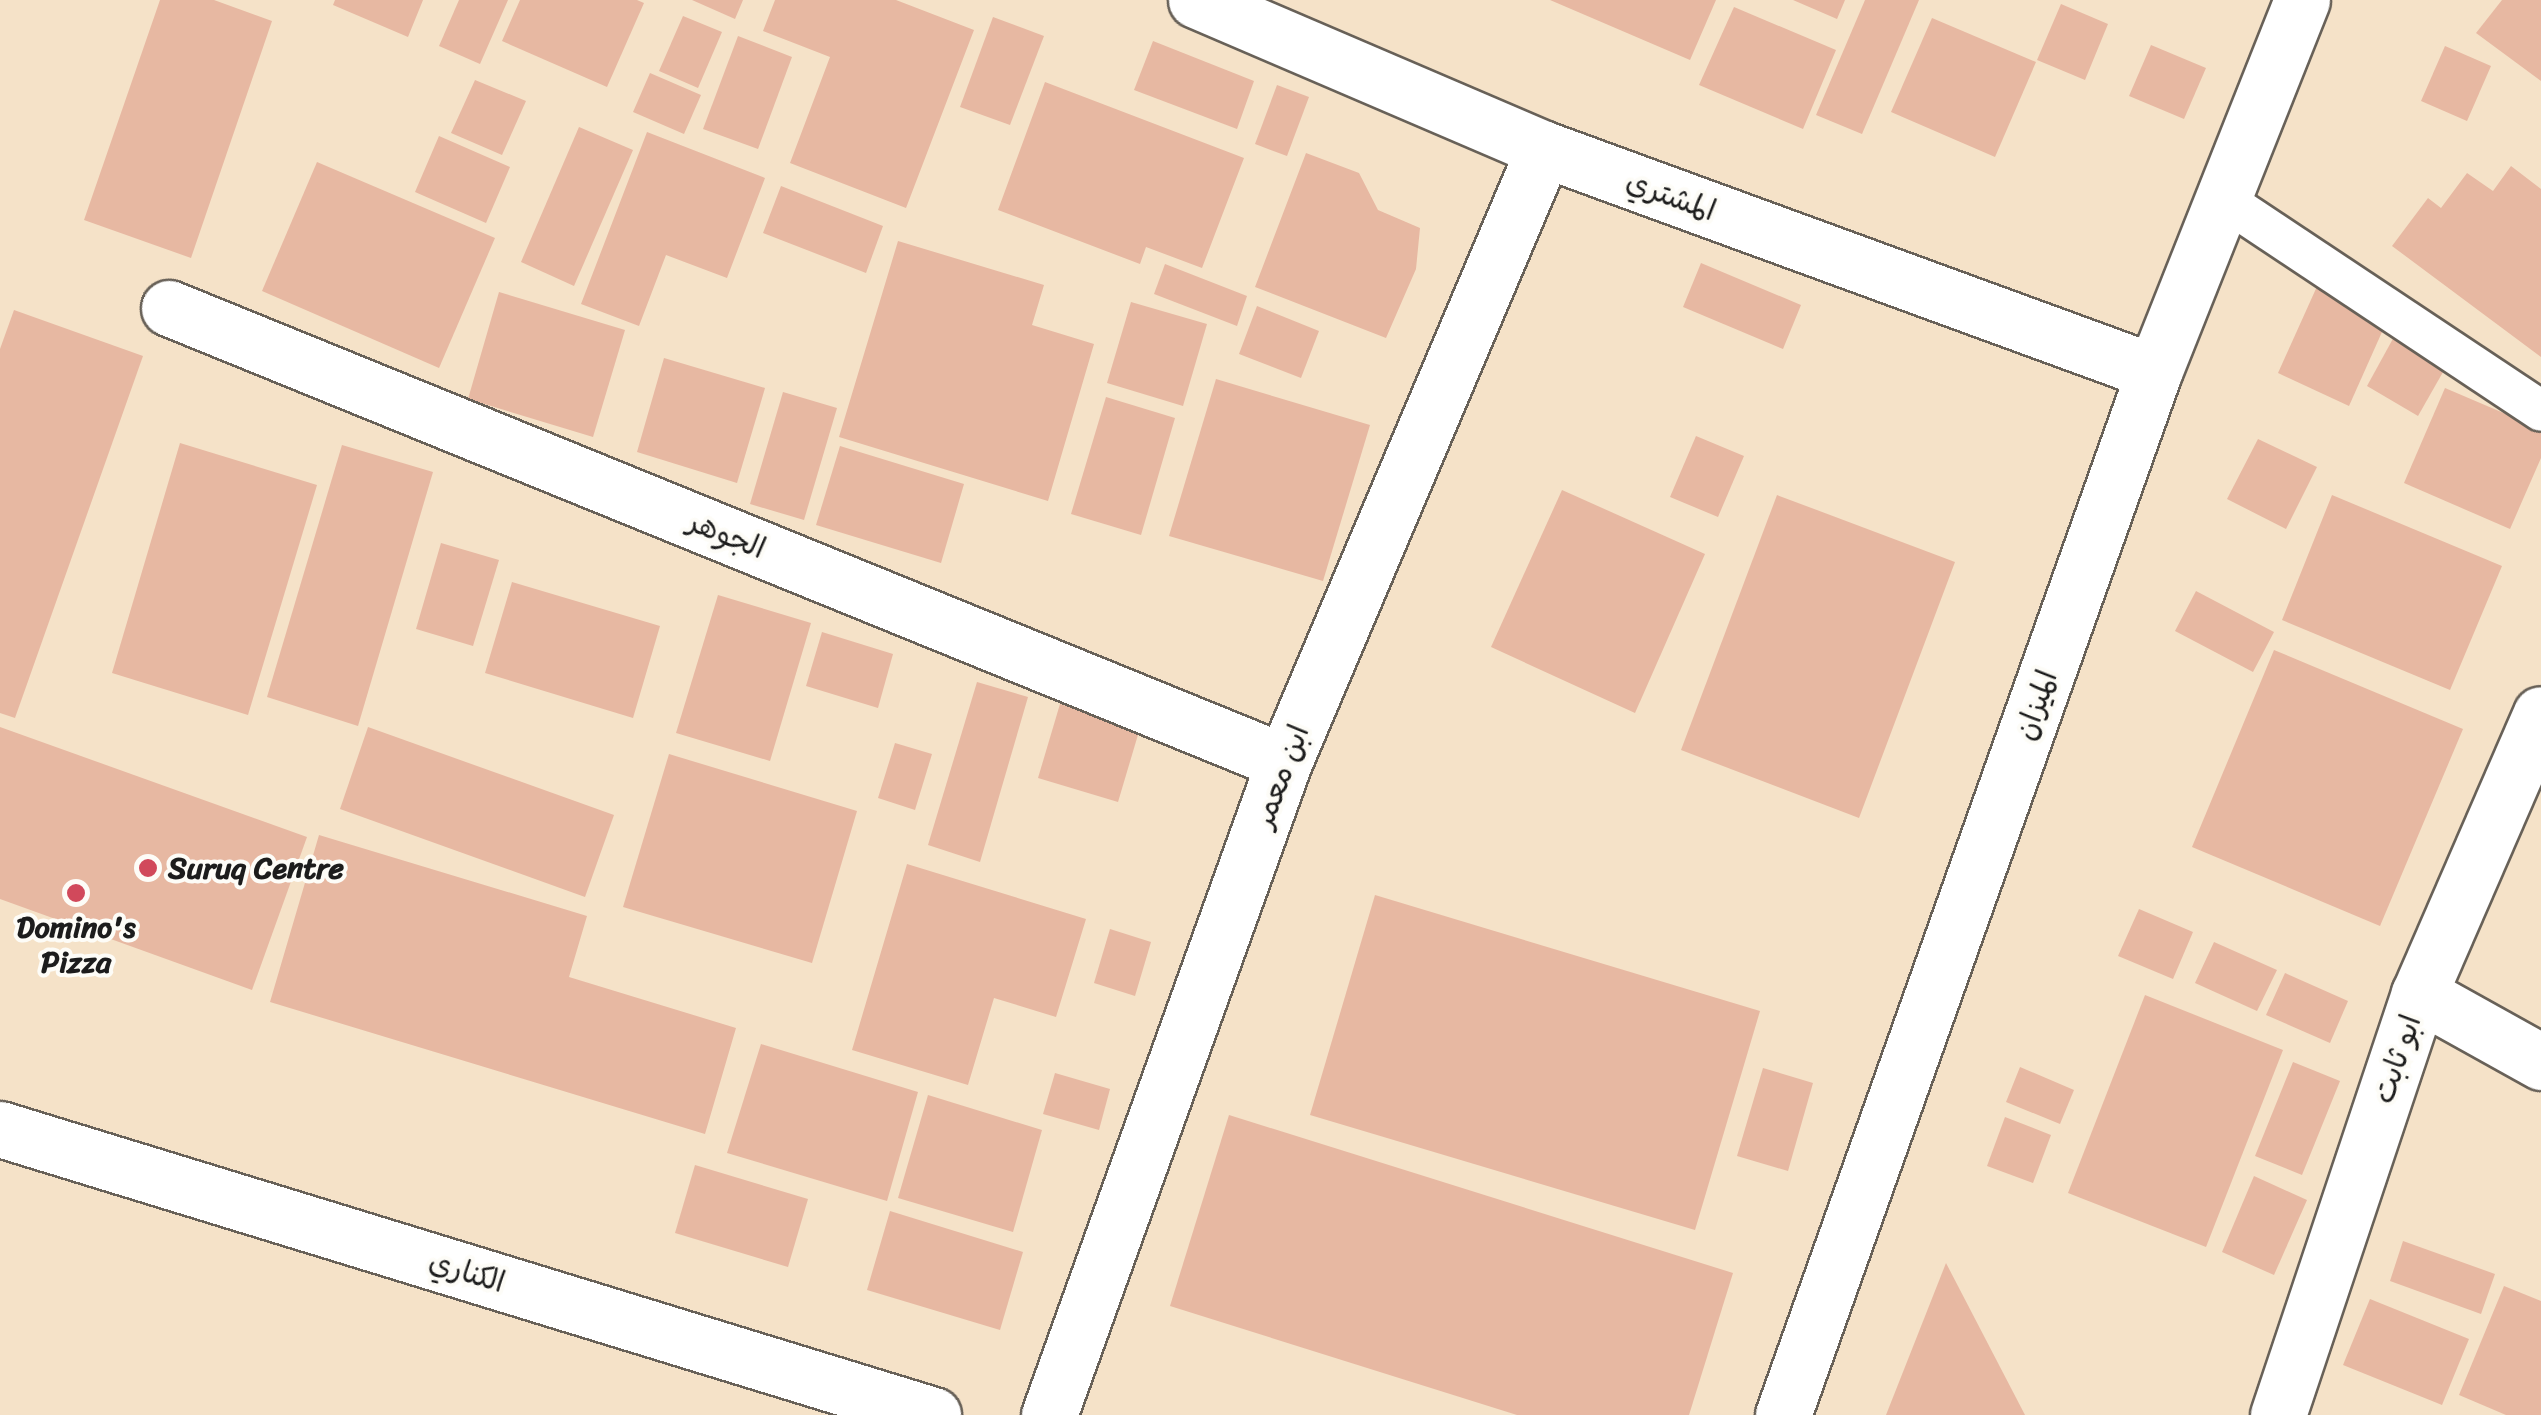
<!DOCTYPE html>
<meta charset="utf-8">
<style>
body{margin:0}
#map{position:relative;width:2541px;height:1415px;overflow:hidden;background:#f5e2c8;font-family:Sriracha,"Playpen Sans Arabic",sans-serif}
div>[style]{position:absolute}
.building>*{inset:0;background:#e7b8a2}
.roads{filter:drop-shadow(2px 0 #686158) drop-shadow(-2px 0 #686158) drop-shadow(0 2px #686158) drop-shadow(0 -2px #686158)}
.service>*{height:40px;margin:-20px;padding:0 20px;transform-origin:20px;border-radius:20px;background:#fff}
.minor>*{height:55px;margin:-27.5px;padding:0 27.5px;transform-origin:27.5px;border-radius:27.5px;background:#fff}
.dots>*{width:28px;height:28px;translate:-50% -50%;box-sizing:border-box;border:5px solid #fdfcf7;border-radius:50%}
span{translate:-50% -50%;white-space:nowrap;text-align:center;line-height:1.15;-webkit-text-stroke:8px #fdfcf7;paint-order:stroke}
.street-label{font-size:30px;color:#1c1c1c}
.poi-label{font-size:30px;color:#1c1c1c;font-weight:700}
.left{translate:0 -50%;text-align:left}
</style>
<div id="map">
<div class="building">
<i style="clip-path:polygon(160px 0,214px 0,272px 21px,191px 258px,84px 220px)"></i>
<i style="clip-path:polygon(335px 0,423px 0,408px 37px,333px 5px)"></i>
<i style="clip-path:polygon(459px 0,508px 0,480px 64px,439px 46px)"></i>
<i style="clip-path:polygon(520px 0,637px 0,644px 3px,607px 87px,502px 41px)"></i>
<i style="clip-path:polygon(692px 0,743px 0,735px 19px)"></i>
<i style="clip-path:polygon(775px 0,896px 0,974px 30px,906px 208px,790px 163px,830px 57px,763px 31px)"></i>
<i style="clip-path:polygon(1550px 0,1716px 0,1690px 60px)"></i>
<i style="clip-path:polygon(1793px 0,1845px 0,1837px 19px)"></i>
<i style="clip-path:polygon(1865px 0,1919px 0,1862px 134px,1816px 115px)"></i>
<i style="clip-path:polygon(2502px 0,2541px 0,2541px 81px,2476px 33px)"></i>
<i style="clip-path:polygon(2061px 4px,2108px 24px,2085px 80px,2037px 60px)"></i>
<i style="clip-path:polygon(1734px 7px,1836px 50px,1803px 129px,1699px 85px)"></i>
<i style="clip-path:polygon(683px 16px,722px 32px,698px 88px,659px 71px)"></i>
<i style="clip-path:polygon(993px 17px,1044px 36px,1010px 125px,960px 107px)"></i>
<i style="clip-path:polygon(1932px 18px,2036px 62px,1995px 157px,1891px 112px)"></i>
<i style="clip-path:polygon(738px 36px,792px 57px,758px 149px,703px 129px)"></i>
<i style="clip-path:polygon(1153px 41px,1254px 81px,1237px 129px,1134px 90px)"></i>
<i style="clip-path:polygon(2151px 45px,2206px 68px,2184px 119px,2129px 96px)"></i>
<i style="clip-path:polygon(2445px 46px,2491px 66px,2467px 121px,2421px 101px)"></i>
<i style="clip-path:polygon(650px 73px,701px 95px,684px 134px,633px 112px)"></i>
<i style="clip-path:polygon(475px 80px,526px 101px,502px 155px,451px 133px)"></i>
<i style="clip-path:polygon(1045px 82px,1244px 158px,1202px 268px,1146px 247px,1140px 264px,998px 210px)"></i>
<i style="clip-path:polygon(1277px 85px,1309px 97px,1287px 156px,1255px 144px)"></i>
<i style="clip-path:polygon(579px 127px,633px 150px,574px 286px,521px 262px)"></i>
<i style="clip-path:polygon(647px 132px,765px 178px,727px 278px,666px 255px,639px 326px,581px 304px)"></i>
<i style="clip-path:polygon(439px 136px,510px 167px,486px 223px,415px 192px)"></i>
<i style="clip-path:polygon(1306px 153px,1359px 173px,1378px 210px,1420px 228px,1416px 269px,1386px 338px,1255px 287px)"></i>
<i style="clip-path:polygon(317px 162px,495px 238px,439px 368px,262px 291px)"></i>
<i style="clip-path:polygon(2511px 166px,2541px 189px,2541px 357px,2392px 246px,2428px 198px,2441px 208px,2467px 173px,2493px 191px)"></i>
<i style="clip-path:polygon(781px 186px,883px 226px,866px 273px,763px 233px)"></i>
<i style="clip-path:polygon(898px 241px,1044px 285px,1032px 325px,1094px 344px,1048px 501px,839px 437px)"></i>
<i style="clip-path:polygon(1701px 263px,1801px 305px,1783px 349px,1683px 307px)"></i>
<i style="clip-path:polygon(1165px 264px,1247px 296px,1237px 326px,1154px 294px)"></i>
<i style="clip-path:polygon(2319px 282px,2390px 314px,2349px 406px,2278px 373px)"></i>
<i style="clip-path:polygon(499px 292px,625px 330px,593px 437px,468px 399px)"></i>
<i style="clip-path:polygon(1131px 302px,1207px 324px,1183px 406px,1107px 383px)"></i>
<i style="clip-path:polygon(1257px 306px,1319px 331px,1301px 378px,1239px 354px)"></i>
<i style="clip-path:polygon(14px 310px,143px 356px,15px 718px,0 713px,0 349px)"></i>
<i style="clip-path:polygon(2395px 335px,2447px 365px,2418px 416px,2367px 386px)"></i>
<i style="clip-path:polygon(664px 358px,765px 388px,737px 483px,637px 452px)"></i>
<i style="clip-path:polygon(1216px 379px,1370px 425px,1323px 581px,1169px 536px)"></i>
<i style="clip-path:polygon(2445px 388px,2541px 429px,2541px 458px,2510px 529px,2404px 483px)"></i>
<i style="clip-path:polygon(783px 392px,837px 408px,804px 520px,750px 504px)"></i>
<i style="clip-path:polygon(1106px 397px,1175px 418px,1141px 535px,1071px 514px)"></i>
<i style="clip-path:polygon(1696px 436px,1744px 456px,1718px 517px,1670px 497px)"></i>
<i style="clip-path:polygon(2258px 439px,2317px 467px,2286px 529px,2227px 499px)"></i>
<i style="clip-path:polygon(180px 443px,317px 485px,248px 715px,112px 673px)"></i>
<i style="clip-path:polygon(342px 445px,433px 472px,358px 726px,267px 697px)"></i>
<i style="clip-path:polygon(840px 446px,964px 484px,941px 563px,816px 525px)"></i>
<i style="clip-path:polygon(1562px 490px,1705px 554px,1635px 713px,1491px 647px)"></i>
<i style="clip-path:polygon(1777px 495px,1955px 562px,1859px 818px,1681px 750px)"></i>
<i style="clip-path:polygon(2332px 495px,2502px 566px,2450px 690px,2282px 620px)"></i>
<i style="clip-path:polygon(441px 543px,499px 560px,473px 646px,416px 629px)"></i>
<i style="clip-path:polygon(512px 582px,660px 626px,633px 718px,485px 673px)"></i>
<i style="clip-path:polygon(2196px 591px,2274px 632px,2253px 672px,2175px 631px)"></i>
<i style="clip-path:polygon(718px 595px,811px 623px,770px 761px,676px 733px)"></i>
<i style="clip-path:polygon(822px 632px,893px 654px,878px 708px,806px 686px)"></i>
<i style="clip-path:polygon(2274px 650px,2463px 729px,2380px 926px,2192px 847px)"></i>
<i style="clip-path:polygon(977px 682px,1028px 697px,980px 862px,928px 845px)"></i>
<i style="clip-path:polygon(1060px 704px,1140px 728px,1118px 802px,1038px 778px)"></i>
<i style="clip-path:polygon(0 727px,307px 837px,252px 990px,0 899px)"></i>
<i style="clip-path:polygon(368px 727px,614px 815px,585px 897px,340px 809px)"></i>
<i style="clip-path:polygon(895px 743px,932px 754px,915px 810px,878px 798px)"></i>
<i style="clip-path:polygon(669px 754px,857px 811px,812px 963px,623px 907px)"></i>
<i style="clip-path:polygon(319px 835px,587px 916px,569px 977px,736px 1028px,705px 1134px,270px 1002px)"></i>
<i style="clip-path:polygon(907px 864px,1086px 919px,1056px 1017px,994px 998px,968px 1085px,852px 1050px)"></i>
<i style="clip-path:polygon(1375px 895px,1760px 1011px,1695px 1230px,1310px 1115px)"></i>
<i style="clip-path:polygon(2139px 909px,2193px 932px,2173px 979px,2118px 956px)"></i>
<i style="clip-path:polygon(1110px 929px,1151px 942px,1135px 996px,1094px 983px)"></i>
<i style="clip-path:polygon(2214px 942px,2277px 970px,2257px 1011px,2195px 983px)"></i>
<i style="clip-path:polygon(2285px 973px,2348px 1001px,2330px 1043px,2266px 1015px)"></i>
<i style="clip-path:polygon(2145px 995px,2283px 1050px,2206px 1247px,2068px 1193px)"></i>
<i style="clip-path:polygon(761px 1044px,918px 1092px,887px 1201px,727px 1153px)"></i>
<i style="clip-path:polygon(2293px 1062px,2340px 1081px,2302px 1175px,2255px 1156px)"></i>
<i style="clip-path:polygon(2020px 1067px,2074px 1090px,2060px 1124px,2006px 1102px)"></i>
<i style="clip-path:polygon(1763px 1068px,1813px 1083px,1788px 1171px,1737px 1156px)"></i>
<i style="clip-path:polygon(1055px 1073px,1110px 1089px,1099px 1130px,1043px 1114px)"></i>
<i style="clip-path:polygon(928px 1095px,1042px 1130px,1013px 1232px,898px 1198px)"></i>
<i style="clip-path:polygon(1229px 1115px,1733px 1273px,1689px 1415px,1517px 1415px,1170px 1306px)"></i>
<i style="clip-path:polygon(2005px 1117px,2051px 1135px,2033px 1183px,1987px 1166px)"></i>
<i style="clip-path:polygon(695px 1165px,808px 1199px,788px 1267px,675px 1233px)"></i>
<i style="clip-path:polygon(2254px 1176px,2307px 1200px,2274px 1275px,2222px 1252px)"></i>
<i style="clip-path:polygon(890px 1211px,1023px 1252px,1000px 1330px,867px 1290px)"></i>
<i style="clip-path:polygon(2403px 1241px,2495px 1274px,2481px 1314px,2390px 1281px)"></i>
<i style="clip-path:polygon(1946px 1263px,2025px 1415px,1886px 1415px)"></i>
<i style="clip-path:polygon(2504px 1286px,2541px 1301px,2541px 1415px,2506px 1415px,2459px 1395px)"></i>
<i style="clip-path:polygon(2370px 1299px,2469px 1339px,2442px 1405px,2343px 1365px)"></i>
</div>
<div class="roads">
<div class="service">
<i style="left:2221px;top:198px;width:384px;rotate:33.6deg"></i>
</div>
<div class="minor">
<i style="left:1196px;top:0;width:379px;rotate:23.2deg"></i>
<i style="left:1544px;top:149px;width:649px;rotate:20.08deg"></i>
<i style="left:169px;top:308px;width:1204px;rotate:22.15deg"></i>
<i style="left:2419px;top:994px;width:140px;rotate:29.1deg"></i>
<i style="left:0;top:1129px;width:976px;rotate:17.04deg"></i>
<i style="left:1049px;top:1415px;width:694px;rotate:-70.21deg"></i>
<i style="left:1284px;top:762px;width:666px;rotate:-67.02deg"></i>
<i style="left:1783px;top:1415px;width:1107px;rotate:-70.42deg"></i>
<i style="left:2154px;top:372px;width:400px;rotate:-68.3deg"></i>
<i style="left:2278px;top:1415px;width:444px;rotate:-71.5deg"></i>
<i style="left:2419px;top:994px;width:305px;rotate:-66.5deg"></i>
</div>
</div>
<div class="dots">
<i style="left:148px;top:868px;background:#d1495b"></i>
<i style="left:76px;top:893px;background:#d1495b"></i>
</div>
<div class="street-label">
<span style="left:1671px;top:196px;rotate:20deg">المشتري</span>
<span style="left:727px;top:535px;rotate:22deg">الجوهر</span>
<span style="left:2036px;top:705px;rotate:-70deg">الميزان</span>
<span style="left:1281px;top:776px;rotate:-69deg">ابن معمر</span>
<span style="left:2397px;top:1059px;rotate:-71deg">ابو ثابت</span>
<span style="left:467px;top:1272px;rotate:17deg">الكناري</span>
</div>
<div class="poi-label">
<span class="left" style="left:168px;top:868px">Suruq Centre</span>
<span style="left:76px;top:944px">Domino's<br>Pizza</span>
</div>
</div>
